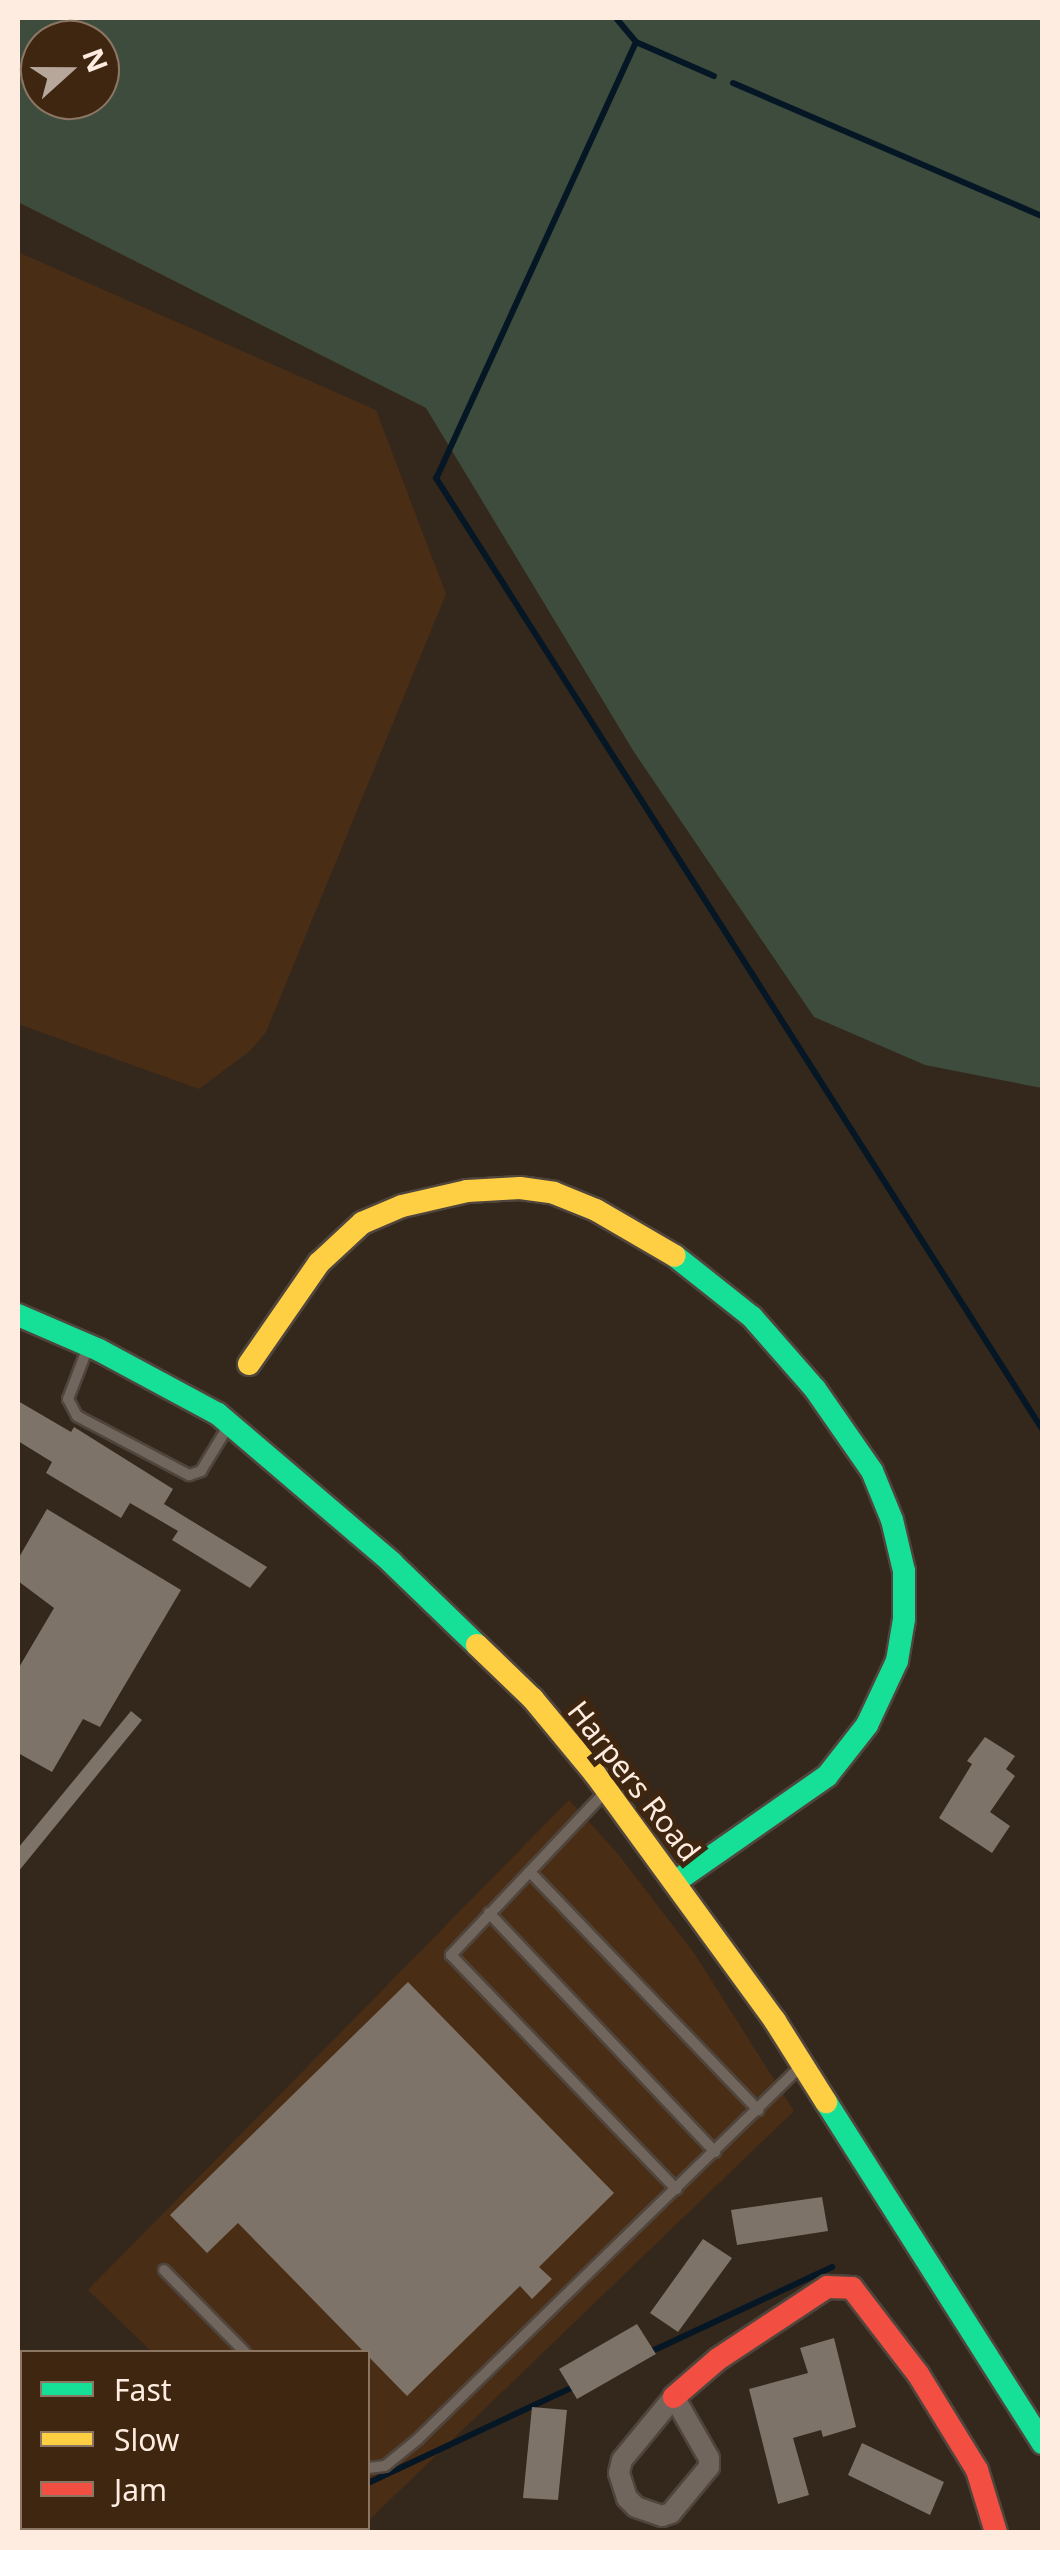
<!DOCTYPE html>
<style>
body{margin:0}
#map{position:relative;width:1060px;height:2550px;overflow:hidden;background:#34271c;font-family:"Noto Sans",sans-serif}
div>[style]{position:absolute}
.built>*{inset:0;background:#4a2d15}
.green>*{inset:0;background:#3d4c3d}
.stream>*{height:6px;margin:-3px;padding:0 3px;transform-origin:3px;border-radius:3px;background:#051624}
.building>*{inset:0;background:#7e7368}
.roads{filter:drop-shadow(2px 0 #50453c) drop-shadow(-2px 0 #50453c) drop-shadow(0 2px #50453c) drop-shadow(0 -2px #50453c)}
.lane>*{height:10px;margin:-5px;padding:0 5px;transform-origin:5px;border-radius:5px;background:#70665d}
.street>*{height:20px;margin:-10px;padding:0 10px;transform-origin:10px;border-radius:10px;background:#70665d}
.fast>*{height:22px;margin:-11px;padding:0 11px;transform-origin:11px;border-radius:11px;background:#16e098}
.slow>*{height:22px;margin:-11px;padding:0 11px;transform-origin:11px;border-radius:11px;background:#ffcf43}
.jam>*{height:22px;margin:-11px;padding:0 11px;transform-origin:11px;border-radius:11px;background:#f24e42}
span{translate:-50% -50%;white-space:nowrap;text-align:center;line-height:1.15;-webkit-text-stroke:10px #3f2611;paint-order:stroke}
.street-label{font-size:30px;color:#fdecdf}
.frame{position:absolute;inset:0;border:20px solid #fdecdf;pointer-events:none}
.legend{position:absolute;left:20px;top:2350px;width:350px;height:180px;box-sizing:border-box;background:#3f2611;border:2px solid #8b7563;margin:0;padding:12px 18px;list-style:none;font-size:30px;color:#fdecdf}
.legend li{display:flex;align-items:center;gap:20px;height:50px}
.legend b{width:50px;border:2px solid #8b7563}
.north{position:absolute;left:20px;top:20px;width:100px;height:100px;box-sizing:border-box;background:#3f2611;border:2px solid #8b7563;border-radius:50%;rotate:69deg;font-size:28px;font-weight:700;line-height:40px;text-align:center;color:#fdecdf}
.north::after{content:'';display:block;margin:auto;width:35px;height:45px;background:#b7a79b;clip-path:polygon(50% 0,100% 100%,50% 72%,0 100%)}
</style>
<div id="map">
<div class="built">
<i style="clip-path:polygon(18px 252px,376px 410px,446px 594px,266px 1032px,250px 1051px,199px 1089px,18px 1024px)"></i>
<i style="clip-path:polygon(569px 1800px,618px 1854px,694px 1953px,794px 2111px,368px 2521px,368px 2352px,152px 2352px,88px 2290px)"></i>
</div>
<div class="green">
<i style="clip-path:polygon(evenodd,18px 18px,1042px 18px,1042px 1088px,925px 1065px,814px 1017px,634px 752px,426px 408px,18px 202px,18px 18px,100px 40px,100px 100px,40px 100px,40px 40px,100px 40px)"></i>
</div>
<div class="stream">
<i style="left:616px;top:18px;width:31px;rotate:50deg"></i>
<i style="left:636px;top:42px;width:85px;rotate:23.6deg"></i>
<i style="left:636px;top:42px;width:480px;rotate:114.6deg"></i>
<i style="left:436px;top:478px;width:1128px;rotate:57.49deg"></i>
<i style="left:733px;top:83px;width:336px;rotate:23.3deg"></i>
<i style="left:650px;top:2352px;width:201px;rotate:-25deg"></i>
<i style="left:368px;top:2483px;width:229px;rotate:-25.1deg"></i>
<i style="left:260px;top:2532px;width:12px;rotate:-20deg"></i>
</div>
<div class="building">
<i style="clip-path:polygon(18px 1401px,71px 1432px,74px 1427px,173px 1489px,164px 1504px,267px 1567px,250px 1588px,172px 1540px,178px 1531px,130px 1503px,121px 1518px,46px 1473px,52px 1462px,18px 1441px)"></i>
<i style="clip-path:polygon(47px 1509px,181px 1590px,100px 1727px,83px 1719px,52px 1772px,18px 1753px,18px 1669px,54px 1608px,18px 1581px,18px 1559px)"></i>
<i style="clip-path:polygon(131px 1711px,142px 1720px,18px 1872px,18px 1848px)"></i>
<i style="clip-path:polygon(985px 1737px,1015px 1756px,1006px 1769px,1015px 1776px,990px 1812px,1010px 1826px,992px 1853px,939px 1818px,972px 1764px,967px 1761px)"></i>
<i style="clip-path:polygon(408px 1982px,614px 2193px,539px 2267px,552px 2279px,532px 2299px,520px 2286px,407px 2396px,238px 2223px,207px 2253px,170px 2215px)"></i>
<i style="clip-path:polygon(822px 2197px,828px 2231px,737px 2245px,731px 2210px)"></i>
<i style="clip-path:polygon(703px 2239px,732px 2258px,678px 2332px,650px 2313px)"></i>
<i style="clip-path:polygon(637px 2324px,656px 2354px,577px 2399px,559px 2369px)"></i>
<i style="clip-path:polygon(834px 2338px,856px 2427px,823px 2437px,821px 2430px,793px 2438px,809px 2495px,778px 2504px,749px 2389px,808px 2373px,800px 2348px)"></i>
<i style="clip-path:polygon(532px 2407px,567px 2410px,558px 2500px,523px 2498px)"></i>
<i style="clip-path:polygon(862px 2443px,944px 2482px,930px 2515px,848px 2475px)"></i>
</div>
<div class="roads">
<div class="lane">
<i style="left:88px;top:1347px;width:56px;rotate:111deg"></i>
<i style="left:68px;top:1399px;width:19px;rotate:62deg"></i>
<i style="left:77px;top:1416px;width:127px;rotate:27.8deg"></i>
<i style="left:189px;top:1475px;width:13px;rotate:-18deg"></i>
<i style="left:201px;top:1471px;width:54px;rotate:-58.7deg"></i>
<i style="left:606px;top:1791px;width:226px;rotate:133.4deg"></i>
<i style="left:451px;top:1955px;width:325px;rotate:46.1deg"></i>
<i style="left:530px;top:1872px;width:330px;rotate:46.2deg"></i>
<i style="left:489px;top:1913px;width:329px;rotate:46.6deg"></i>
<i style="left:164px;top:2270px;width:115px;rotate:45.4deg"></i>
<i style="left:368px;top:2468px;width:17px;rotate:-7deg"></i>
<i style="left:385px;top:2466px;width:43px;rotate:-39.3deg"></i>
<i style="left:418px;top:2439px;width:535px;rotate:-44.24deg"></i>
</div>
<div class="street">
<i style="left:674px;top:2397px;width:70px;rotate:60.2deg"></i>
<i style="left:709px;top:2458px;width:9px;rotate:90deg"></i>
<i style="left:709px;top:2467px;width:60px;rotate:129.6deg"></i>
<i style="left:671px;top:2513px;width:9px;rotate:162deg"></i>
<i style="left:662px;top:2516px;width:28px;rotate:-161deg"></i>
<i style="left:636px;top:2507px;width:13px;rotate:-135deg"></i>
<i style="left:627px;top:2498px;width:26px;rotate:-108deg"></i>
<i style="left:619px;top:2473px;width:13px;rotate:-77deg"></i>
<i style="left:622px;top:2460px;width:82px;rotate:-50.5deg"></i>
</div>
<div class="fast">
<i style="left:18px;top:1315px;width:88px;rotate:23.4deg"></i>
<i style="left:99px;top:1350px;width:135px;rotate:28.3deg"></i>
<i style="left:218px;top:1414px;width:228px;rotate:40.5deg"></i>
<i style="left:391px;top:1562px;width:120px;rotate:44deg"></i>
<i style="left:675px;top:1882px;width:185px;rotate:-34.9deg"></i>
<i style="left:827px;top:1776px;width:65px;rotate:-51.9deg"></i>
<i style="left:867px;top:1725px;width:71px;rotate:-64.9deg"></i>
<i style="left:897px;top:1661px;width:43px;rotate:-80.5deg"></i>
<i style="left:904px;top:1619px;width:48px;rotate:-90deg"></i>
<i style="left:904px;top:1571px;width:52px;rotate:-103.2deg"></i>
<i style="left:892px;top:1520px;width:53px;rotate:-112.2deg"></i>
<i style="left:872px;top:1471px;width:100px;rotate:-124.8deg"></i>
<i style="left:815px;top:1389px;width:96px;rotate:-131.2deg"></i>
<i style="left:752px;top:1317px;width:98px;rotate:-141.6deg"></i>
<i style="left:826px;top:2102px;width:404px;rotate:57.6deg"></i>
</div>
<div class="slow">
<i style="left:249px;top:1364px;width:123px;rotate:-55.3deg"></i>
<i style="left:319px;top:1263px;width:59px;rotate:-42.9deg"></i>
<i style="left:362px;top:1223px;width:43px;rotate:-23deg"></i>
<i style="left:402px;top:1206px;width:67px;rotate:-13deg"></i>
<i style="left:467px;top:1191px;width:53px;rotate:-3.2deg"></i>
<i style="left:520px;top:1188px;width:34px;rotate:8deg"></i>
<i style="left:554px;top:1193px;width:45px;rotate:22deg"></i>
<i style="left:596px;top:1210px;width:91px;rotate:30.2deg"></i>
<i style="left:477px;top:1645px;width:78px;rotate:44deg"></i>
<i style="left:533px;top:1699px;width:97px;rotate:50.4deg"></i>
<i style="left:595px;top:1774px;width:306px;rotate:53.9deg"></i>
<i style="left:775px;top:2021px;width:96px;rotate:57.8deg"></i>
</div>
<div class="jam">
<i style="left:674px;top:2397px;width:58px;rotate:-40.8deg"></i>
<i style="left:718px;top:2359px;width:131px;rotate:-33.4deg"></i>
<i style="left:827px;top:2287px;width:25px;rotate:2deg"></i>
<i style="left:852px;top:2288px;width:108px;rotate:52.5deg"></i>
<i style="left:918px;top:2374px;width:113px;rotate:58.4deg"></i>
<i style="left:977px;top:2470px;width:65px;rotate:73deg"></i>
</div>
</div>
<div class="street-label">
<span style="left:634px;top:1781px;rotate:52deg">Harpers Road</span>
</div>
<div class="frame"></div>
<ul class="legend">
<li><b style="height:12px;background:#16e098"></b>Fast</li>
<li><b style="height:12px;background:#ffcf43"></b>Slow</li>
<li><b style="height:12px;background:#f24e42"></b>Jam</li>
</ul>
<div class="north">N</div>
</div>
